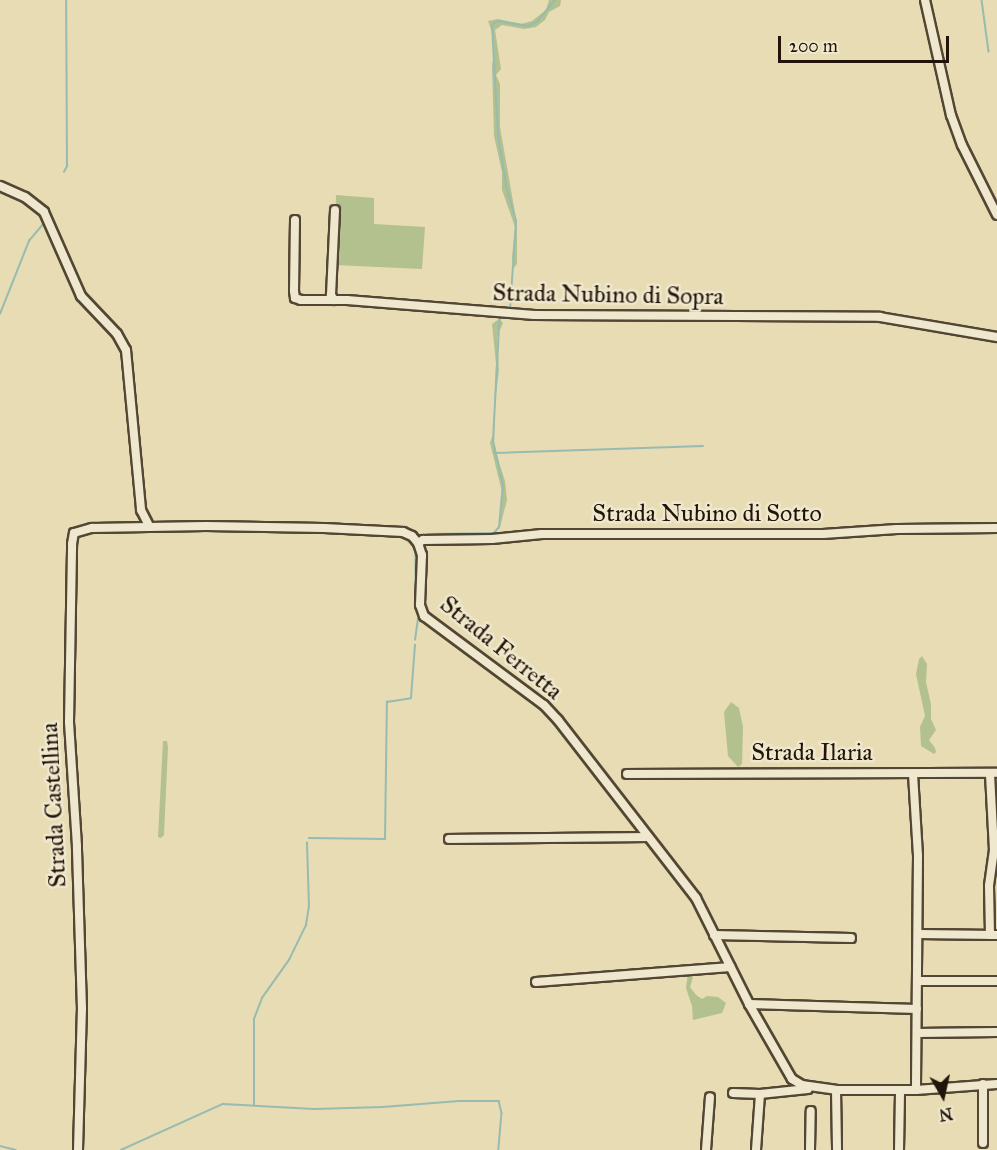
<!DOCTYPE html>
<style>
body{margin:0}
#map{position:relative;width:997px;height:1150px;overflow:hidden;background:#e7dcb4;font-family:"IM FELL Great Primer",serif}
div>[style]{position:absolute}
.green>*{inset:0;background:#b3c18f}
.stream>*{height:1.5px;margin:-0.75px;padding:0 0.75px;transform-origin:0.75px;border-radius:0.75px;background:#97bbb0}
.roads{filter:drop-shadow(2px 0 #534633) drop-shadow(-2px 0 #534633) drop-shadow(0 2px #534633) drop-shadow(0 -2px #534633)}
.minor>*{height:8px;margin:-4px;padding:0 4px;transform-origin:4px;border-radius:4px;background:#efe8ce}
span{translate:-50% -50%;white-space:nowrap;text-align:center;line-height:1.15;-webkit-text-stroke:5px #efe8ce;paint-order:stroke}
.street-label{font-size:24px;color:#221408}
.north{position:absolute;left:913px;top:1066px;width:60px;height:60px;-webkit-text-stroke:4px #efe8ce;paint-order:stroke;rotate:171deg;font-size:16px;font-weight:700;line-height:24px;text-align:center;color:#221408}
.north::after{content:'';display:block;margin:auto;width:21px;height:27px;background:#221408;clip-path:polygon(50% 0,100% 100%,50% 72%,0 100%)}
.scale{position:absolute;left:778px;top:36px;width:171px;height:27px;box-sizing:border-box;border:3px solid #221408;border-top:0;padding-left:8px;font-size:18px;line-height:21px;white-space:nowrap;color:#221408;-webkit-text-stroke:4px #efe8ce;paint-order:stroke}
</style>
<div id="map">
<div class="green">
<i style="clip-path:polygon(549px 0,561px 0,560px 6px,549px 12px,545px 20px,536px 27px,524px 29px,502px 25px,495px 30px,501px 69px,496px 75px,500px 84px,500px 127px,517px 224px,517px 264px,514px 268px,512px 258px,515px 227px,502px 190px,502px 172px,494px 136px,492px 66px,494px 52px,493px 35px,488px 21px,498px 19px,521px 24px,532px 21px,546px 10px)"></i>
<i style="clip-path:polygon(336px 195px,374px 198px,374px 224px,425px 227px,422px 269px,334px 265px)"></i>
<i style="clip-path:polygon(499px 319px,503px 323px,497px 337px,499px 370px,495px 403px,494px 447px,505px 481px,507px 500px,499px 531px,502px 492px,490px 443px,493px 434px,496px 364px,492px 324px)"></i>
<i style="clip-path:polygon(922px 656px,927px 664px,926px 682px,931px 704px,931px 719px,936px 730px,929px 740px,935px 748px,936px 752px,934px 754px,921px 746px,920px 727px,925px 716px,916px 674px,919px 659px)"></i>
<i style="clip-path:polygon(731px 702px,739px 708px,743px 727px,742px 764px,738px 767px,728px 756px,724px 712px)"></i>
<i style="clip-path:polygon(163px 741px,167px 741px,168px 747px,164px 835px,161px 838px,158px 837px)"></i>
<i style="clip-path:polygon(688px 973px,693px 977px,690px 987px,696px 995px,702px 999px,707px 996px,718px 997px,726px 1003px,722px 1013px,693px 1020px,692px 1006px,686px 988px)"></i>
</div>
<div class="stream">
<i style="left:982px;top:0;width:52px;rotate:82.3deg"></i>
<i style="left:64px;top:172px;width:7px;rotate:-63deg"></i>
<i style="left:67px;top:166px;width:166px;rotate:-90.3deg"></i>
<i style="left:510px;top:310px;width:89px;rotate:-86.1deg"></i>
<i style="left:516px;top:221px;width:37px;rotate:-106deg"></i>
<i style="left:506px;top:185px;width:51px;rotate:-99.1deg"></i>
<i style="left:498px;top:135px;width:110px;rotate:-93.1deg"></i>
<i style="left:492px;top:25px;width:7px;rotate:-34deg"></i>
<i style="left:498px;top:21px;width:31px;rotate:9deg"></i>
<i style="left:529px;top:26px;width:9px;rotate:-27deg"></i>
<i style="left:537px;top:22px;width:28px;rotate:-51deg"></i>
<i style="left:0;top:314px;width:79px;rotate:-68.3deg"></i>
<i style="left:29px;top:241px;width:23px;rotate:-50deg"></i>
<i style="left:494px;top:453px;width:209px;rotate:-1.9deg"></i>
<i style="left:418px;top:537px;width:10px;rotate:-17deg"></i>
<i style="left:428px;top:534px;width:66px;rotate:-0.9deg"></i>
<i style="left:494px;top:533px;width:8px;rotate:-50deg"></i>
<i style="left:499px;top:527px;width:42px;rotate:-84.6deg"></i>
<i style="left:503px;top:485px;width:45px;rotate:-102.8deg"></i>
<i style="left:493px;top:441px;width:115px;rotate:-87deg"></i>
<i style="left:499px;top:326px;width:10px;rotate:-84deg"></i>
<i style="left:500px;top:316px;width:3px"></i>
<i style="left:416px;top:547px;width:59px;rotate:90deg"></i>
<i style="left:415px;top:640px;width:21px;rotate:-82deg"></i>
<i style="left:309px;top:838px;width:76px;rotate:0.8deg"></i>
<i style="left:385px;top:839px;width:137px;rotate:-89.2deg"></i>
<i style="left:387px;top:702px;width:24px;rotate:-9deg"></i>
<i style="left:411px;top:698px;width:53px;rotate:-85.7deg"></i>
<i style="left:254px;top:1106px;width:87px;rotate:-90deg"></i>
<i style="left:254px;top:1019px;width:22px;rotate:-69deg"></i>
<i style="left:262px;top:998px;width:47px;rotate:-54.6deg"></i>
<i style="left:289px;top:960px;width:39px;rotate:-64deg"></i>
<i style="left:306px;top:925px;width:18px;rotate:-81deg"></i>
<i style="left:309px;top:907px;width:64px;rotate:-91.8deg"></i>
<i style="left:0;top:1146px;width:16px;rotate:14deg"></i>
<i style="left:121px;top:1150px;width:112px;rotate:-24.3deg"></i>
<i style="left:223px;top:1104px;width:91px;rotate:3.1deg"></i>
<i style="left:314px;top:1109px;width:69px;rotate:-1.7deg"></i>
<i style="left:383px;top:1107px;width:76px;rotate:-4.5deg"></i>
<i style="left:459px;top:1101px;width:40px"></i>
<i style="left:499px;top:1101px;width:12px;rotate:76deg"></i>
<i style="left:502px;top:1113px;width:37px;rotate:95deg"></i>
</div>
<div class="roads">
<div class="minor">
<i style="left:925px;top:0;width:118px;rotate:77.3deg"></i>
<i style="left:951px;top:115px;width:32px;rotate:70deg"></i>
<i style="left:962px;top:145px;width:78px;rotate:63.4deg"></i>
<i style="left:0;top:186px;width:27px;rotate:24deg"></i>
<i style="left:25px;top:197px;width:24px;rotate:38deg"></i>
<i style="left:44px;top:212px;width:92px;rotate:66.2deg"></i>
<i style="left:81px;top:296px;width:52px;rotate:46.5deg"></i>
<i style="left:117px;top:334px;width:18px;rotate:61deg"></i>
<i style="left:126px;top:350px;width:161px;rotate:84.6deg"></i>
<i style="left:141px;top:510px;width:18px;rotate:63deg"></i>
<i style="left:295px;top:220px;width:71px;rotate:90.8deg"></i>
<i style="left:294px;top:291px;width:7px;rotate:82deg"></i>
<i style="left:295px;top:298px;width:6px;rotate:18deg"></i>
<i style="left:301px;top:300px;width:46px"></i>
<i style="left:347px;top:300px;width:188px;rotate:4.6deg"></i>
<i style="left:534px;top:315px;width:346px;rotate:0.3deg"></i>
<i style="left:880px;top:317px;width:119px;rotate:9.7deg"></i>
<i style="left:334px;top:300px;width:6px;rotate:-121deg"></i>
<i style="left:331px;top:295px;width:85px;rotate:-87.3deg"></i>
<i style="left:418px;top:543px;width:6px;rotate:-31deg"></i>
<i style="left:423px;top:540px;width:69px;rotate:-0.8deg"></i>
<i style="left:492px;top:539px;width:50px;rotate:-5.7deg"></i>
<i style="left:542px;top:534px;width:281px"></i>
<i style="left:823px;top:534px;width:74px;rotate:-3.9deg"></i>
<i style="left:897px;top:529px;width:100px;rotate:-0.6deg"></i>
<i style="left:627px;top:774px;width:370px;rotate:-0.2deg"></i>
<i style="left:913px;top:774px;width:82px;rotate:86.5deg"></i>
<i style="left:918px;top:856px;width:234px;rotate:90.5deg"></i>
<i style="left:990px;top:774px;width:76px;rotate:87deg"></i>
<i style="left:994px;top:850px;width:36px;rotate:98deg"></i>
<i style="left:989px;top:886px;width:49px;rotate:88.8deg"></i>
<i style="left:449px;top:839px;width:197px;rotate:-0.6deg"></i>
<i style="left:918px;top:934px;width:79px;rotate:0.7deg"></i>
<i style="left:714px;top:935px;width:137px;rotate:1.3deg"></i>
<i style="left:918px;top:981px;width:79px"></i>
<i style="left:536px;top:982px;width:195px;rotate:-4.4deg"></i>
<i style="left:749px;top:1004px;width:168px;rotate:1.7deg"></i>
<i style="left:917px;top:1033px;width:80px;rotate:-0.7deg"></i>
<i style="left:836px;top:1090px;width:60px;rotate:89deg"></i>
<i style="left:733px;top:1093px;width:27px;rotate:2deg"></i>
<i style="left:760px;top:1094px;width:48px;rotate:-5.9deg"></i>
<i style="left:983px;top:1143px;width:59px;rotate:-90deg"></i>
<i style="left:78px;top:1150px;width:141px;rotate:-88.4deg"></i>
<i style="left:82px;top:1009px;width:163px;rotate:-91.8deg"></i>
<i style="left:77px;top:846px;width:124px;rotate:-93.7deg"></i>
<i style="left:69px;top:722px;width:178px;rotate:-89deg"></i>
<i style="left:72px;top:544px;width:11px;rotate:-80deg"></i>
<i style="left:74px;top:533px;width:19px;rotate:-16deg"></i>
<i style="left:92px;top:528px;width:114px;rotate:-1deg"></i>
<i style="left:206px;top:526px;width:118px;rotate:1deg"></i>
<i style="left:324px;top:528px;width:79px;rotate:2.9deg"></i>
<i style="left:403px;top:532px;width:10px;rotate:24deg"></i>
<i style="left:412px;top:536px;width:9px;rotate:49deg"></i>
<i style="left:418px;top:543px;width:13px;rotate:72deg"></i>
<i style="left:422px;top:555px;width:50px;rotate:92.3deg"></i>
<i style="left:420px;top:605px;width:12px;rotate:70deg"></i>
<i style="left:424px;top:616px;width:149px;rotate:36.6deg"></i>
<i style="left:544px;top:705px;width:21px;rotate:47deg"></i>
<i style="left:558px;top:720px;width:225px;rotate:52.2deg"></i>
<i style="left:696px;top:898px;width:119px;rotate:63.4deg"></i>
<i style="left:749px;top:1004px;width:86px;rotate:60.2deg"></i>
<i style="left:792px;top:1079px;width:12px;rotate:31deg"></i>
<i style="left:802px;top:1085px;width:34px;rotate:8deg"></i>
<i style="left:836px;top:1090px;width:80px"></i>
<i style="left:916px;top:1090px;width:81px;rotate:-4.2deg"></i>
<i style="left:706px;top:1150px;width:53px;rotate:-85.7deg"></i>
<i style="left:756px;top:1150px;width:56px;rotate:-85.9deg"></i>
<i style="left:810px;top:1150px;width:39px;rotate:-89deg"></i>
<i style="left:899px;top:1150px;width:60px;rotate:-89deg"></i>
</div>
</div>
<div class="street-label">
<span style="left:608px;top:295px;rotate:1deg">Strada Nubino di Sopra</span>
<span style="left:707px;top:514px">Strada Nubino di Sotto</span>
<span style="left:501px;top:648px;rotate:39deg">Strada Ferretta</span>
<span style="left:812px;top:753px">Strada Ilaria</span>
<span style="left:54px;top:805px;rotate:-93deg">Strada Castellina</span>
</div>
<div class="north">N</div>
<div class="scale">200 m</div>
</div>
